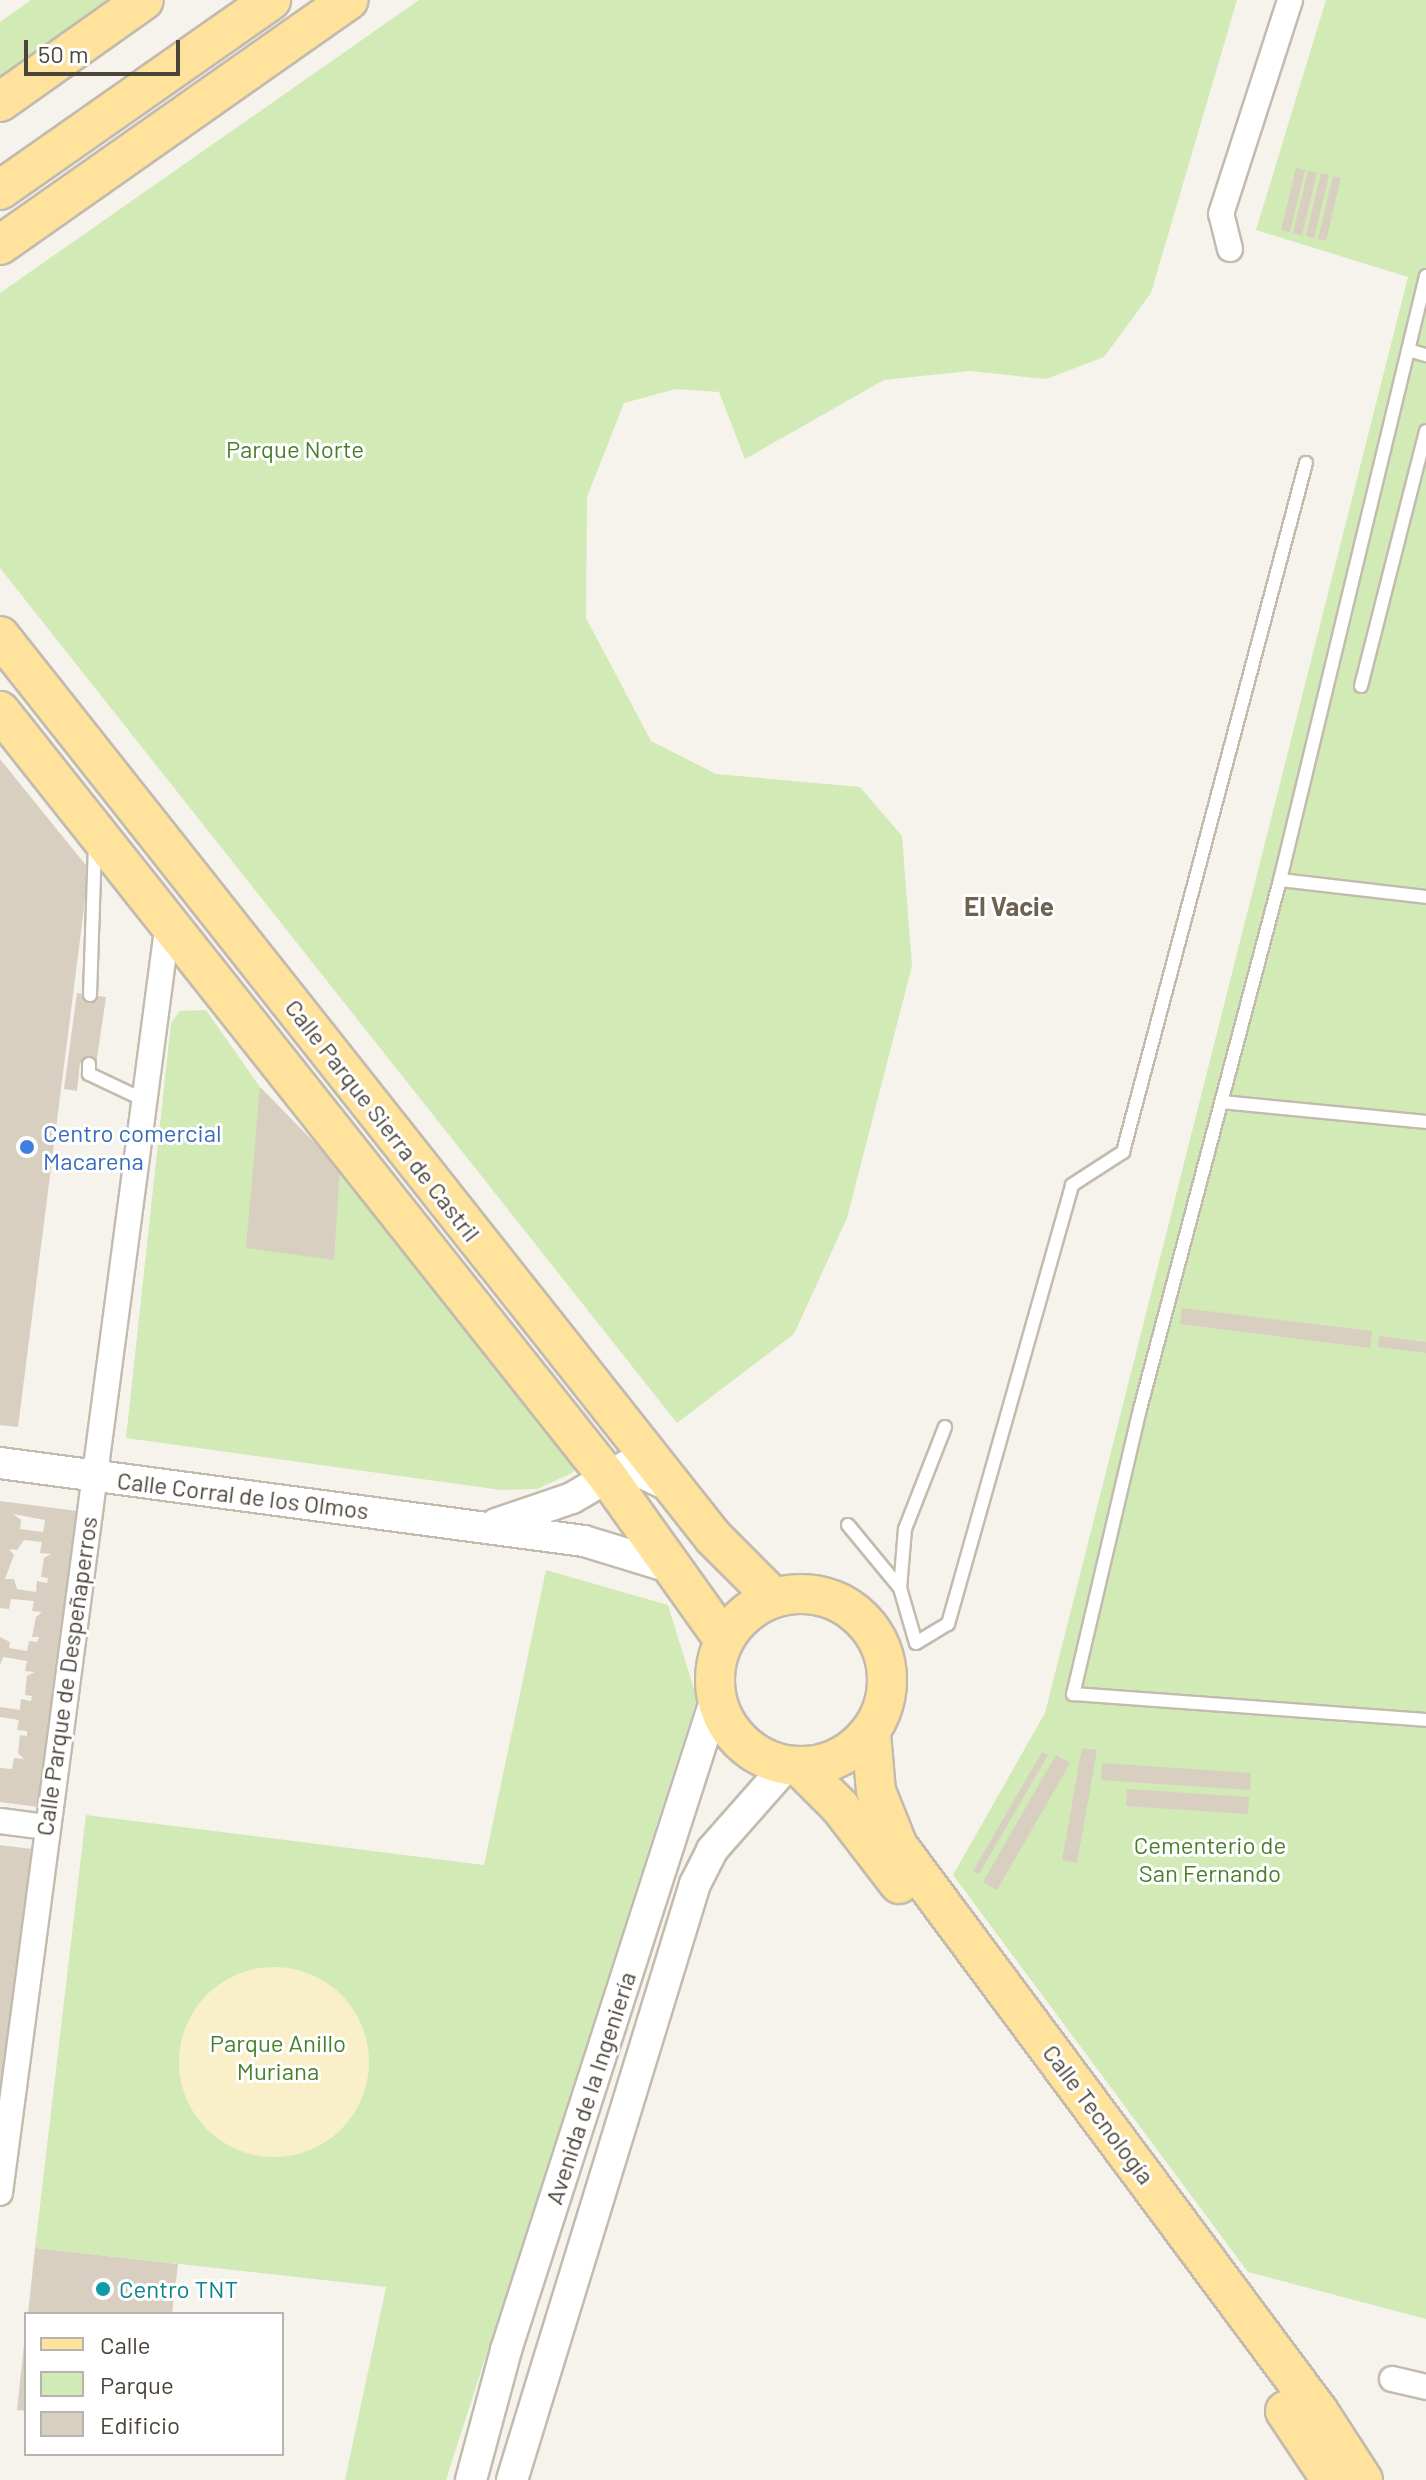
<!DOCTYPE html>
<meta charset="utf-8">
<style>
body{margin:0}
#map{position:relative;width:1426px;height:2480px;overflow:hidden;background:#f6f3ec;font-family:Barlow,sans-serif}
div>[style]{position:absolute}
.green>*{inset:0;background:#d2eab5}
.sand>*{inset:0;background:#f9efc9}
.round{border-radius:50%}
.building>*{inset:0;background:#d8cfc1}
.roads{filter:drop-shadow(2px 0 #c2bbae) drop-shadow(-2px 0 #c2bbae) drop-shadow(0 2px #c2bbae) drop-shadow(0 -2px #c2bbae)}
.service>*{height:12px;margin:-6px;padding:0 6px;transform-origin:6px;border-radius:6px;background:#fff}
.minor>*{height:24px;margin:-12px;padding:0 12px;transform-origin:12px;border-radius:12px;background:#fff}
.tertiary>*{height:30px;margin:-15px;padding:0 15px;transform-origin:15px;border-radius:15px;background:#fff}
.primary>*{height:38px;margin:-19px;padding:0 19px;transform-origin:19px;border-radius:19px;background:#ffe39c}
.primary>.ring{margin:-19px;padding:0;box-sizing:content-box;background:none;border:38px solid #ffe39c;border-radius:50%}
.dots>*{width:22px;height:22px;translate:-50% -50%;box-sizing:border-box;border:4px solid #fff;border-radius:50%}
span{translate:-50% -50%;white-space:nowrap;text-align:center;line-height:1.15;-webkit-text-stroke:6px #fff;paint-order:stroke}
.park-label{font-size:24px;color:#4a7f2a}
.street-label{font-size:24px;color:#4b4439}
.shop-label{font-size:24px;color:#366cbe}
.left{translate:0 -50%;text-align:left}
.culture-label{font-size:24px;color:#0d838f}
.neighbourhood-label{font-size:26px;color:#6e6250;font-weight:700}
.legend{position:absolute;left:24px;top:2312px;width:260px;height:144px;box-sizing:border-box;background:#fff;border:2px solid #b7b4b0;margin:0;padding:10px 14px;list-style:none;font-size:24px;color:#4b4439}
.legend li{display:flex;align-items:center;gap:16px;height:40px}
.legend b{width:40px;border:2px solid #b7b4b0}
.scale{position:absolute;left:24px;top:40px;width:156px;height:36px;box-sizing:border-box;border:4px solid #4b4439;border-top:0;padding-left:10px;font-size:24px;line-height:28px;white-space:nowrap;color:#4b4439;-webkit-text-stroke:6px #fff;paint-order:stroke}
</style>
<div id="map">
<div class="green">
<i style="clip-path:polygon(31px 0,113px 0,0 80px,0 22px)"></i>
<i style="clip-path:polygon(419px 0,1237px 0,1151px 293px,1104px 357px,1046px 379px,969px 371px,884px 380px,745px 459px,719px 392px,676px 389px,624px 403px,587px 497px,586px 618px,651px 741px,716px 774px,860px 787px,902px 836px,912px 966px,847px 1218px,794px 1334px,677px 1423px,0 568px,0 293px)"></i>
<i style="clip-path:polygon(1326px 0,1426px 0,1426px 2319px,1248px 2272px,953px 1875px,1045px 1713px,1408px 277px,1256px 230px)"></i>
<i style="clip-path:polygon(206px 1010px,260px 1087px,340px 1169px,591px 1455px,572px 1473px,537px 1489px,501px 1490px,126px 1438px,171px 1023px,180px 1011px)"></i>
<i style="clip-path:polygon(546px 1570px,668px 1605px,697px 1699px,446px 2480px,345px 2480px,386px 2287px,35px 2248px,86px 1815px,484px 1865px)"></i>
</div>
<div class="sand">
<i class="round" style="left:179px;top:1967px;width:190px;height:190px"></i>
</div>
<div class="building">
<i style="clip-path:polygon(1296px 168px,1305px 170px,1290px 232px,1281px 230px)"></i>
<i style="clip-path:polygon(1308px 171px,1317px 173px,1302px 235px,1293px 233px)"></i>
<i style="clip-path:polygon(1321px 173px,1329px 175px,1314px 238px,1306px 236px)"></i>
<i style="clip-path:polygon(1333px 176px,1341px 178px,1326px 241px,1318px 239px)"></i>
<i style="clip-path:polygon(0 759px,89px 869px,18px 1427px,0 1425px)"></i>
<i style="clip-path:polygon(77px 993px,106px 997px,96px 1065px,80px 1063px,77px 1091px,64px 1089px)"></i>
<i style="clip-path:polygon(260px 1087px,340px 1169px,334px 1260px,246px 1248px)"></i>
<i style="clip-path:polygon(1182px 1308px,1372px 1331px,1370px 1348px,1180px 1324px)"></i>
<i style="clip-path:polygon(1379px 1336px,1426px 1342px,1426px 1353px,1378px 1347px)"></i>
<i style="clip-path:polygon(evenodd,0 1501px,77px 1511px,38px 1807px,0 1802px,0 1768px,12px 1769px,14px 1758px,24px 1759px,18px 1753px,20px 1735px,27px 1736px,27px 1731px,17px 1730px,19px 1720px,0 1717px,0 1707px,20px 1710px,21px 1699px,31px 1701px,32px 1696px,25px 1695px,27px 1676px,35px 1672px,25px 1671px,27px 1661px,3px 1657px,0 1665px,0 1637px,10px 1642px,9px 1648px,27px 1651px,29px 1641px,37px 1642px,39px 1637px,32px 1637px,36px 1617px,42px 1612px,32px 1611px,34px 1601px,11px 1599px,9px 1609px,0 1608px,0 1501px,13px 1514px,45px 1520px,43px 1532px,20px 1529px,21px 1520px,13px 1514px,0 1501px,24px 1540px,42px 1542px,40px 1553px,51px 1554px,44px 1558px,41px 1577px,48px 1578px,47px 1583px,37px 1581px,36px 1592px,17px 1589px,14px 1579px,5px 1579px,14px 1555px,9px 1549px,17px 1550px,24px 1540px)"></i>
<i style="clip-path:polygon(1082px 1748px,1097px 1750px,1077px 1863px,1062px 1860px)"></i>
<i style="clip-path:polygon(1042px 1752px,1048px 1755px,979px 1874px,973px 1871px)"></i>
<i style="clip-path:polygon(1056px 1755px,1070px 1763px,997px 1890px,983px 1882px)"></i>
<i style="clip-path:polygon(1102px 1763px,1251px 1773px,1250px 1790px,1101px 1780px)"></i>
<i style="clip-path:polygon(1127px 1789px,1249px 1797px,1248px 1814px,1126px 1806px)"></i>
<i style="clip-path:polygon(0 1845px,40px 1850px,0 2136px)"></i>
<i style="clip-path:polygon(35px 2248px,178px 2264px,172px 2314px,28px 2314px)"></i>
<i style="clip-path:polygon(24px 2345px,26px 2345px,26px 2411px,17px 2410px)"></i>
</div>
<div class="roads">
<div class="service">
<i style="left:1426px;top:276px;width:621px;rotate:103.59deg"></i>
<i style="left:1280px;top:880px;width:547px;rotate:104.82deg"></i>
<i style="left:1140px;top:1409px;width:293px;rotate:103.2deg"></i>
<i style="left:1073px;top:1694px;width:354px;rotate:4.2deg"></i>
<i style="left:1408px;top:350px;width:19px;rotate:16deg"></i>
<i style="left:1361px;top:686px;width:263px;rotate:-75.7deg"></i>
<i style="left:1280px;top:880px;width:147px;rotate:6.6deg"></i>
<i style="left:90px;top:995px;width:149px;rotate:-88.1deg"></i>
<i style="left:89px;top:1064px;width:10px;rotate:90deg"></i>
<i style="left:89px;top:1074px;width:61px;rotate:25.3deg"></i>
<i style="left:1222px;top:1102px;width:205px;rotate:5.6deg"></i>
<i style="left:945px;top:1427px;width:110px;rotate:111.4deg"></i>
<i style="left:905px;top:1529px;width:59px;rotate:94.8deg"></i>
<i style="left:900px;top:1588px;width:57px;rotate:73.8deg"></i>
<i style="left:916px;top:1643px;width:37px;rotate:-31deg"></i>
<i style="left:948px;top:1624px;width:456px;rotate:-74.2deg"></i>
<i style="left:1072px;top:1185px;width:61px;rotate:-32.9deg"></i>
<i style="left:1123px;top:1152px;width:713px;rotate:-75.13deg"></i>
<i style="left:848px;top:1525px;width:82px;rotate:50.5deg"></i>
</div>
<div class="minor">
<i style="left:1230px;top:249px;width:36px;rotate:-104deg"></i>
<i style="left:1221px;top:214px;width:225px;rotate:-72.1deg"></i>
<i style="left:0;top:1821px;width:46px;rotate:7.4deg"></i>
<i style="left:0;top:2193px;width:1282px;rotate:-82.47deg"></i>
<i style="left:1392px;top:2379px;width:35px;rotate:13deg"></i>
</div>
<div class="tertiary">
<i style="left:0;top:1463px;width:589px;rotate:7.61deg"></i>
<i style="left:584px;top:1541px;width:99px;rotate:17deg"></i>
<i style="left:496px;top:1524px;width:80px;rotate:-18.9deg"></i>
<i style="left:572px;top:1498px;width:64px;rotate:-30.2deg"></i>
<i style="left:627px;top:1466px;width:47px;rotate:24.9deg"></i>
<i style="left:471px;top:2480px;width:135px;rotate:-74.9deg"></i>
<i style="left:506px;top:2350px;width:685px;rotate:-72.15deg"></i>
<i style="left:512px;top:2480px;width:623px;rotate:-72.93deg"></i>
<i style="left:695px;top:1884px;width:38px;rotate:-63deg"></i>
<i style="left:712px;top:1850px;width:112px;rotate:-48.6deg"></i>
</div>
<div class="primary">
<i style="left:0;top:102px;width:176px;rotate:-35.3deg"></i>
<i style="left:0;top:190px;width:331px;rotate:-35deg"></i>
<i style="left:0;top:245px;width:426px;rotate:-35.1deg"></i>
<i style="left:0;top:636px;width:1149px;rotate:51.64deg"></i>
<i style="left:713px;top:1537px;width:85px;rotate:45deg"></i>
<i style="left:0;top:711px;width:977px;rotate:51.57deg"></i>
<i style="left:607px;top:1476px;width:201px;rotate:54.5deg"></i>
<i class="ring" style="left:715px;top:1594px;width:134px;height:134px"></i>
<i style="left:871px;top:1734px;width:57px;rotate:85deg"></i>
<i style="left:876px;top:1791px;width:59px;rotate:68.2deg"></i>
<i style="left:898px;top:1846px;width:705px;rotate:53.36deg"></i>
<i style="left:1319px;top:2412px;width:81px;rotate:57.1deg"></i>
<i style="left:800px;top:1767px;width:57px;rotate:45deg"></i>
<i style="left:840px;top:1807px;width:97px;rotate:52.5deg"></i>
<i style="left:1285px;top:2411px;width:83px;rotate:56.3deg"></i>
</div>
</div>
<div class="dots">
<i style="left:27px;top:1147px;background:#3f7fe0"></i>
<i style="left:103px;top:2289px;background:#0f9aa8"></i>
</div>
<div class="park-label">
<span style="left:295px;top:449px">Parque Norte</span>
<span style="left:1210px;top:1859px">Cementerio de<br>San Fernando</span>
<span style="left:278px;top:2057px">Parque Anillo<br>Muriana</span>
</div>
<div class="street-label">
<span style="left:383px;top:1120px;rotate:52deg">Calle Parque Sierra de Castril</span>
<span style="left:243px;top:1495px;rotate:7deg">Calle Corral de los Olmos</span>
<span style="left:66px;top:1676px;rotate:-82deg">Calle Parque de Despeñaperros</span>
<span style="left:590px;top:2088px;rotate:-72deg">Avenida de la Ingeniería</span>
<span style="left:1099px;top:2114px;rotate:53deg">Calle Tecnología</span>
</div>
<div class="shop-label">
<span class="left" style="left:43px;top:1147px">Centro comercial<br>Macarena</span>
</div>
<div class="culture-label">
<span class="left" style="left:119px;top:2289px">Centro TNT</span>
</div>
<div class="neighbourhood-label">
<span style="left:1009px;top:906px">El Vacie</span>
</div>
<ul class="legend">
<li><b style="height:10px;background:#ffe39c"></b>Calle</li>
<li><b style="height:22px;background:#d2eab5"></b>Parque</li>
<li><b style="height:22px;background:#d8cfc1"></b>Edificio</li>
</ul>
<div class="scale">50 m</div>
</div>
